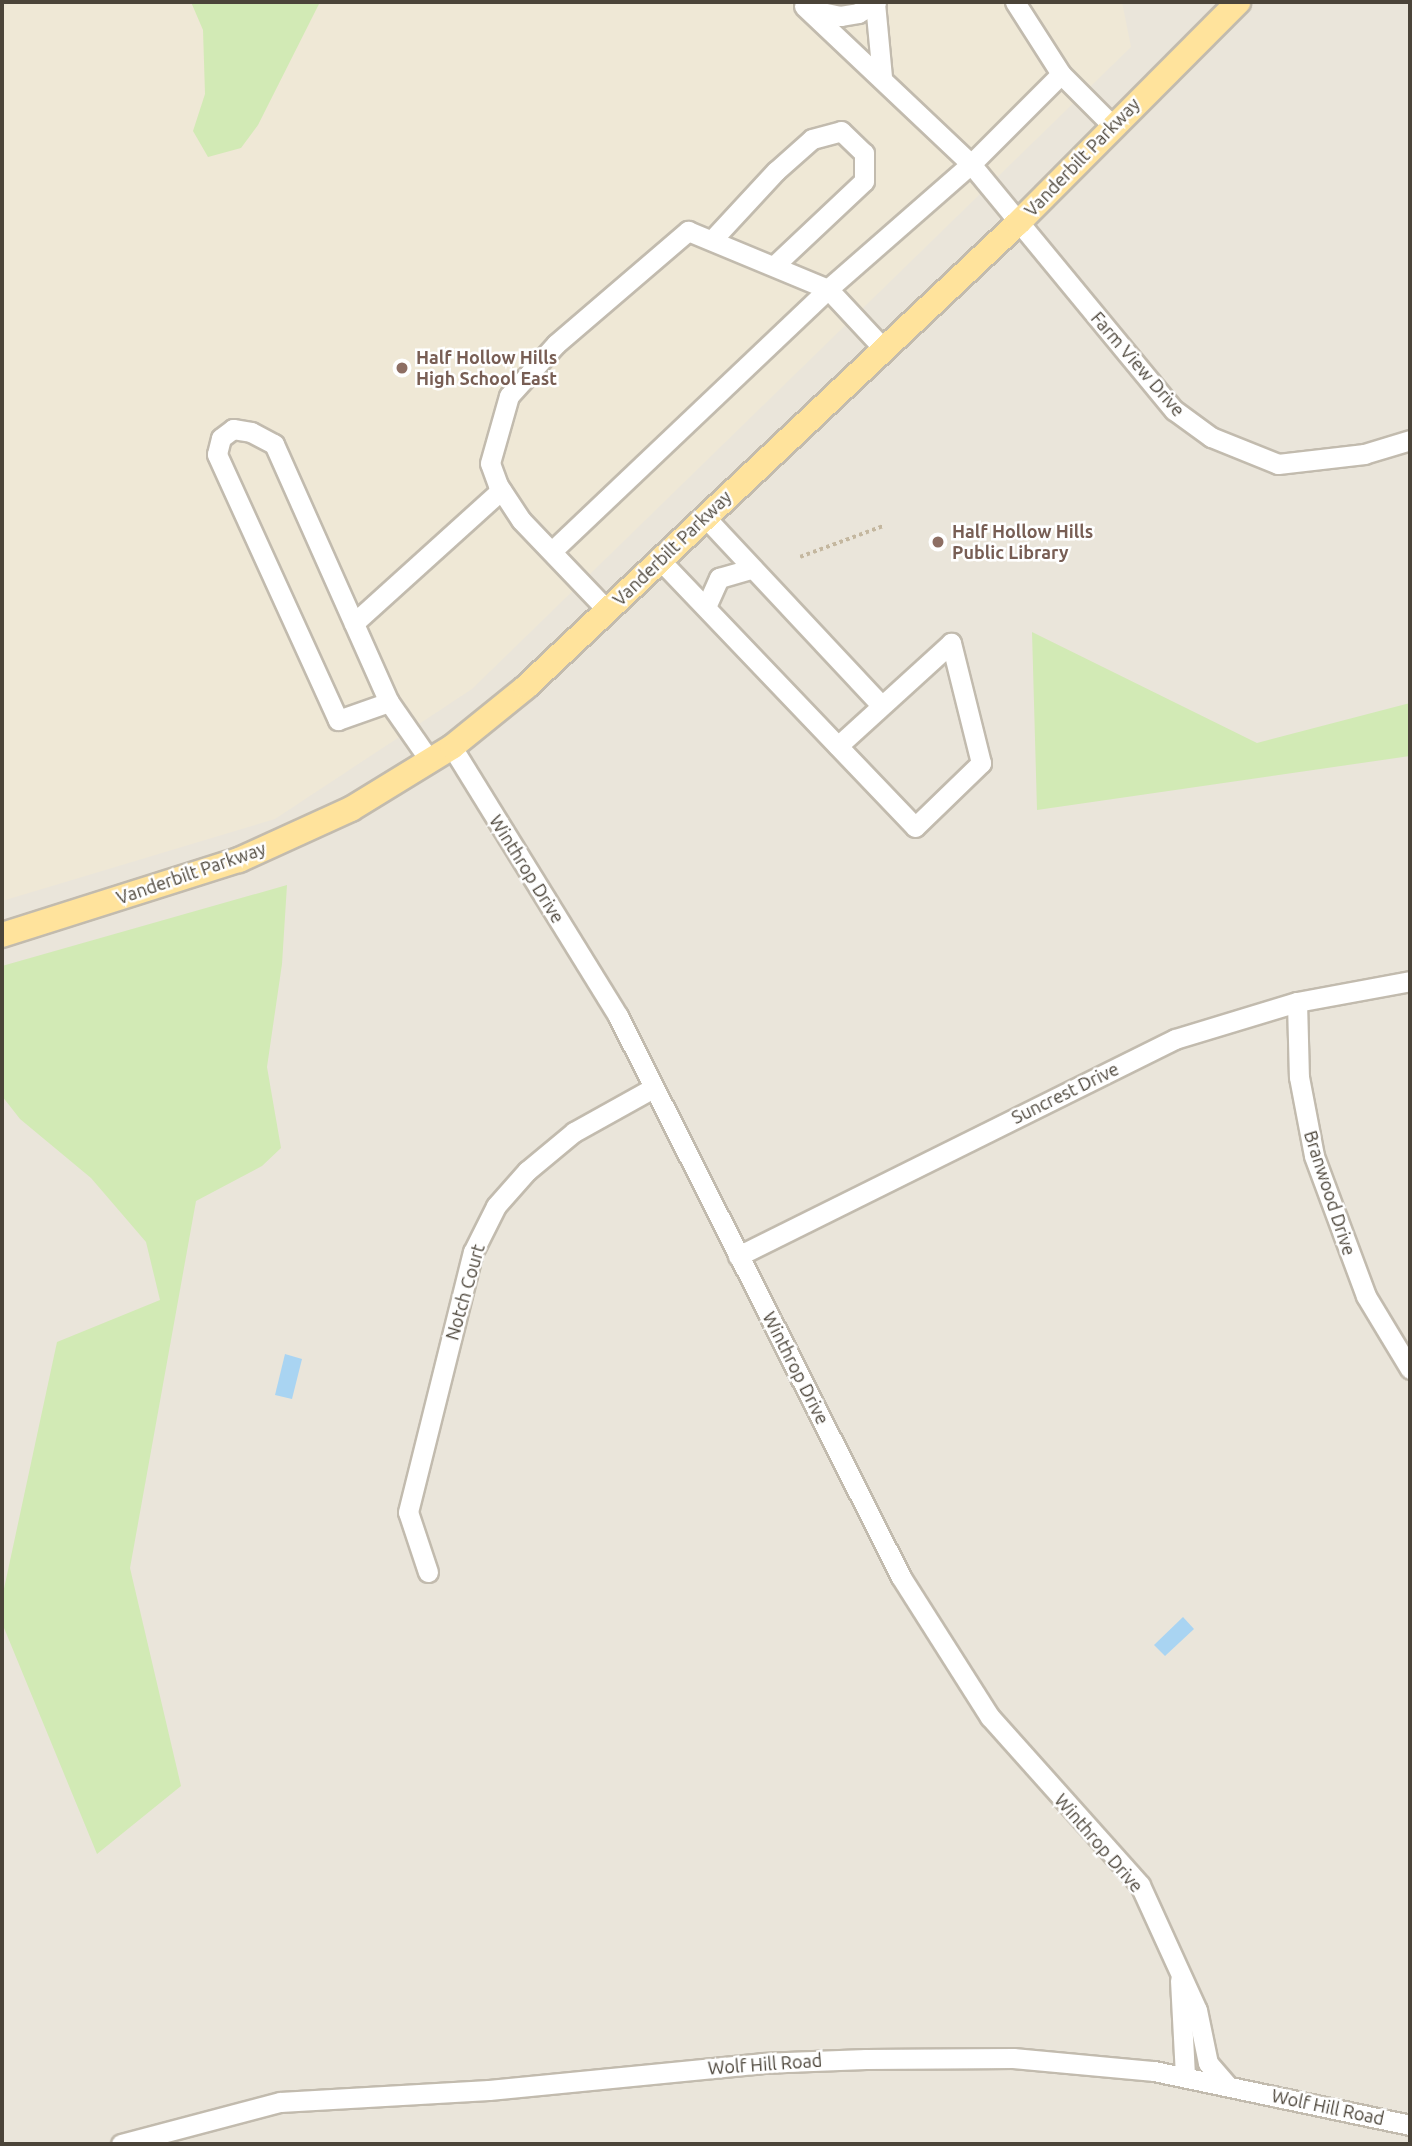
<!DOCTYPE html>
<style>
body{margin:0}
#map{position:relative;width:1412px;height:2146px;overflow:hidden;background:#f6f3ec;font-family:Ubuntu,sans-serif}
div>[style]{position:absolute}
.residential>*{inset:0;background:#eae5da}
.education>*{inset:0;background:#efe8d6}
.green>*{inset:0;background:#d2eab5}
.water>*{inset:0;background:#a9d4f2}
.path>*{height:3.5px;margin-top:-1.75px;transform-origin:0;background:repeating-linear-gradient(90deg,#c4b79f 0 3.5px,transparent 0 7px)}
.roads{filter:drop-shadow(2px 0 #c2bbae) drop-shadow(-2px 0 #c2bbae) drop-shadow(0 2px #c2bbae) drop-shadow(0 -2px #c2bbae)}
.minor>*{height:19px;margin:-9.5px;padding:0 9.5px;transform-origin:9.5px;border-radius:9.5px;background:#fff}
.major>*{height:24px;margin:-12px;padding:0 12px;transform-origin:12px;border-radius:12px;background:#ffe39c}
.dots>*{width:19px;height:19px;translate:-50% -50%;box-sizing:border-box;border:4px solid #fff;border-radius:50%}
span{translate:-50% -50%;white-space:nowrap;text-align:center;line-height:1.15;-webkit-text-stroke:5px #fff;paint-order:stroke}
.street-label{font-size:18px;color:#4b4439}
.education-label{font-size:18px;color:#785e54;font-weight:700}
.left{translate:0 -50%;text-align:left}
.frame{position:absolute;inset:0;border:4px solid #4b4439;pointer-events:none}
</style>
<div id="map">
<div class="residential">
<i style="clip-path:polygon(2px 2px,1410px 2px,1410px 2144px,2px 2144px)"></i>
</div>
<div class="education">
<i style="clip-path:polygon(2px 2px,1122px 2px,1131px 47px,472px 689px,275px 819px,2px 901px)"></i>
</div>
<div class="green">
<i style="clip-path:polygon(191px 2px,320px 2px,258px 125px,241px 148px,208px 157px,193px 131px,205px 94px,203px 30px)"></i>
<i style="clip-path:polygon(1032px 632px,1257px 743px,1410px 703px,1410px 756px,1037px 810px)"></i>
<i style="clip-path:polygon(287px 885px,282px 964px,267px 1067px,281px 1148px,262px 1166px,196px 1201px,130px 1568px,181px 1786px,97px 1854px,2px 1623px,2px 1598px,57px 1342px,160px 1300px,146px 1242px,91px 1178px,20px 1119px,2px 1096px,2px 966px)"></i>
</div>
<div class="water">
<i style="clip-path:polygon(285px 1354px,302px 1359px,292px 1399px,275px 1395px)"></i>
<i style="clip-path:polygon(1183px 1617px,1194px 1629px,1165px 1656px,1154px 1645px)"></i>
</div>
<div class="path">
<i style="left:800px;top:557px;width:89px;rotate:-20.5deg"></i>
</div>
<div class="roads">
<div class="minor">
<i style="left:1015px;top:2px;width:85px;rotate:57.4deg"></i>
<i style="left:1061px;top:74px;width:72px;rotate:45deg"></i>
<i style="left:875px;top:3px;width:74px;rotate:84.6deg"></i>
<i style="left:804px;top:6px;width:230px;rotate:43.4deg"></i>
<i style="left:971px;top:164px;width:319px;rotate:50.5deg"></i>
<i style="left:1174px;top:410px;width:46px;rotate:36.1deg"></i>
<i style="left:1211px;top:437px;width:72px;rotate:21.9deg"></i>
<i style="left:1278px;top:464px;width:87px;rotate:-6.6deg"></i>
<i style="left:1364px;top:454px;width:48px;rotate:-16.9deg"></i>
<i style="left:812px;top:10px;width:29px;rotate:12deg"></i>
<i style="left:840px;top:16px;width:18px;rotate:-9deg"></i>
<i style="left:858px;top:13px;width:21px;rotate:-31deg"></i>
<i style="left:712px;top:240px;width:94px;rotate:-47.2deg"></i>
<i style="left:776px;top:171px;width:48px;rotate:-41.6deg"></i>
<i style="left:812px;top:139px;width:30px;rotate:-15deg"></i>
<i style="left:841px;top:131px;width:32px;rotate:44deg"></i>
<i style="left:864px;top:153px;width:28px;rotate:90deg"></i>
<i style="left:864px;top:181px;width:122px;rotate:136.7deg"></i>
<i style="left:705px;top:517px;width:258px;rotate:46.9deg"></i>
<i style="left:553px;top:550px;width:379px;rotate:-43.5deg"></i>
<i style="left:828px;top:289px;width:190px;rotate:-41.2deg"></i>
<i style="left:971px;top:164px;width:127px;rotate:-45deg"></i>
<i style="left:660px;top:560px;width:369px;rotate:46.3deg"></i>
<i style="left:915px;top:827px;width:92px;rotate:-44.1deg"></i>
<i style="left:981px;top:763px;width:124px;rotate:-104deg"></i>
<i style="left:951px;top:643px;width:153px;rotate:137.7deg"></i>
<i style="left:706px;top:607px;width:32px;rotate:-66deg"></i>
<i style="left:719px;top:578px;width:35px;rotate:-16deg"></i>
<i style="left:607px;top:610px;width:124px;rotate:-133.7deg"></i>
<i style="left:521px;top:520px;width:42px;rotate:-123.3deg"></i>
<i style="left:498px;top:485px;width:23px;rotate:-110deg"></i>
<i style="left:490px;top:463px;width:70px;rotate:-74.2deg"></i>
<i style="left:509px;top:396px;width:70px;rotate:-47.9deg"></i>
<i style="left:556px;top:344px;width:174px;rotate:-40.6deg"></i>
<i style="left:688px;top:231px;width:152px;rotate:22.5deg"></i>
<i style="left:828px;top:289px;width:81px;rotate:47deg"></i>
<i style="left:354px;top:623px;width:198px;rotate:-42.1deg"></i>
<i style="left:389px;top:702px;width:54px;rotate:160.6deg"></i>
<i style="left:338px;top:720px;width:292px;rotate:-114.5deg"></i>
<i style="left:217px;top:454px;width:16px;rotate:-76deg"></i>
<i style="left:221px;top:438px;width:15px;rotate:-37deg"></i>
<i style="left:233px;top:429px;width:18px;rotate:9deg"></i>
<i style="left:251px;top:432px;width:26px;rotate:28deg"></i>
<i style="left:274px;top:444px;width:282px;rotate:66deg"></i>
<i style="left:389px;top:702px;width:72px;rotate:55.2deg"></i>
<i style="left:452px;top:747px;width:316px;rotate:58.3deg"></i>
<i style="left:618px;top:1016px;width:628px;rotate:63.23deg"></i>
<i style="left:901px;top:1577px;width:166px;rotate:57.6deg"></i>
<i style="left:990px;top:1717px;width:225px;rotate:48.2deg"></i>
<i style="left:1140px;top:1885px;width:137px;rotate:65.5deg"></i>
<i style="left:1197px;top:2010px;width:54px;rotate:78.3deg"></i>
<i style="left:1208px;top:2063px;width:30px;rotate:49deg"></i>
<i style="left:1297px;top:1002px;width:75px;rotate:88.5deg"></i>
<i style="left:1299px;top:1077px;width:80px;rotate:79.2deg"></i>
<i style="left:1314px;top:1156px;width:149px;rotate:69.6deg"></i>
<i style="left:1366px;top:1296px;width:85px;rotate:58.9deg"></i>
<i style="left:738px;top:1256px;width:488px;rotate:-26.4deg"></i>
<i style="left:1175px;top:1039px;width:127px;rotate:-16.9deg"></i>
<i style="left:1297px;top:1002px;width:115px;rotate:-10.5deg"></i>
<i style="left:428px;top:1572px;width:63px;rotate:-108.4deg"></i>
<i style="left:408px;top:1512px;width:268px;rotate:-76deg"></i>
<i style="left:473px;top:1252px;width:51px;rotate:-63.4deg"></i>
<i style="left:496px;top:1206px;width:47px;rotate:-48.5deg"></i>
<i style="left:527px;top:1171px;width:61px;rotate:-39.7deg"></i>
<i style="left:574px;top:1132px;width:90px;rotate:-29.1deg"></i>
<i style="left:1180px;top:1980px;width:96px;rotate:87deg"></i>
<i style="left:121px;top:2144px;width:164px;rotate:-14.8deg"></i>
<i style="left:280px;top:2102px;width:209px;rotate:-3.3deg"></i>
<i style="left:489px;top:2090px;width:274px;rotate:-5.6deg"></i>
<i style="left:762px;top:2063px;width:104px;rotate:-2.2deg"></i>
<i style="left:866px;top:2059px;width:147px;rotate:-0.4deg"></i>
<i style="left:1013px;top:2058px;width:142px;rotate:5.3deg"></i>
<i style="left:1154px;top:2071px;width:262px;rotate:11.9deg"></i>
</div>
<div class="major">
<i style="left:2px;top:935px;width:249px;rotate:-17.6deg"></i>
<i style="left:239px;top:860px;width:123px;rotate:-24.5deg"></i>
<i style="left:351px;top:809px;width:119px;rotate:-31.5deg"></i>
<i style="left:452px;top:747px;width:95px;rotate:-39deg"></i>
<i style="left:526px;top:687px;width:676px;rotate:-43.32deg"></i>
<i style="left:1018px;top:223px;width:312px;rotate:-45.1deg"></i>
</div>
</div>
<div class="dots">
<i style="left:402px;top:368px;background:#8d6e63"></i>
<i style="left:938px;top:542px;background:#8d6e63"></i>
</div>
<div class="street-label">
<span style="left:1082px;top:157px;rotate:-46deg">Vanderbilt Parkway</span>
<span style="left:1138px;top:364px;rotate:49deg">Farm View Drive</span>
<span style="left:672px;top:548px;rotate:-44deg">Vanderbilt Parkway</span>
<span style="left:527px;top:869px;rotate:58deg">Winthrop Drive</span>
<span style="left:191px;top:873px;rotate:-19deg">Vanderbilt Parkway</span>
<span style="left:1065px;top:1093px;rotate:-26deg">Suncrest Drive</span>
<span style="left:1330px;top:1193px;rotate:72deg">Branwood Drive</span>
<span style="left:465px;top:1292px;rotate:-74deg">Notch Court</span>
<span style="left:796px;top:1368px;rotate:63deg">Winthrop Drive</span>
<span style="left:1099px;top:1843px;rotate:49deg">Winthrop Drive</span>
<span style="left:765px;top:2064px;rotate:-4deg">Wolf Hill Road</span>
<span style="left:1328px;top:2107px;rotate:12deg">Wolf Hill Road</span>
</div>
<div class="education-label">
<span class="left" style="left:416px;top:368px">Half Hollow Hills<br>High School East</span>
<span class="left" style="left:952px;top:542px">Half Hollow Hills<br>Public Library</span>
</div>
<div class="frame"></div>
</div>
